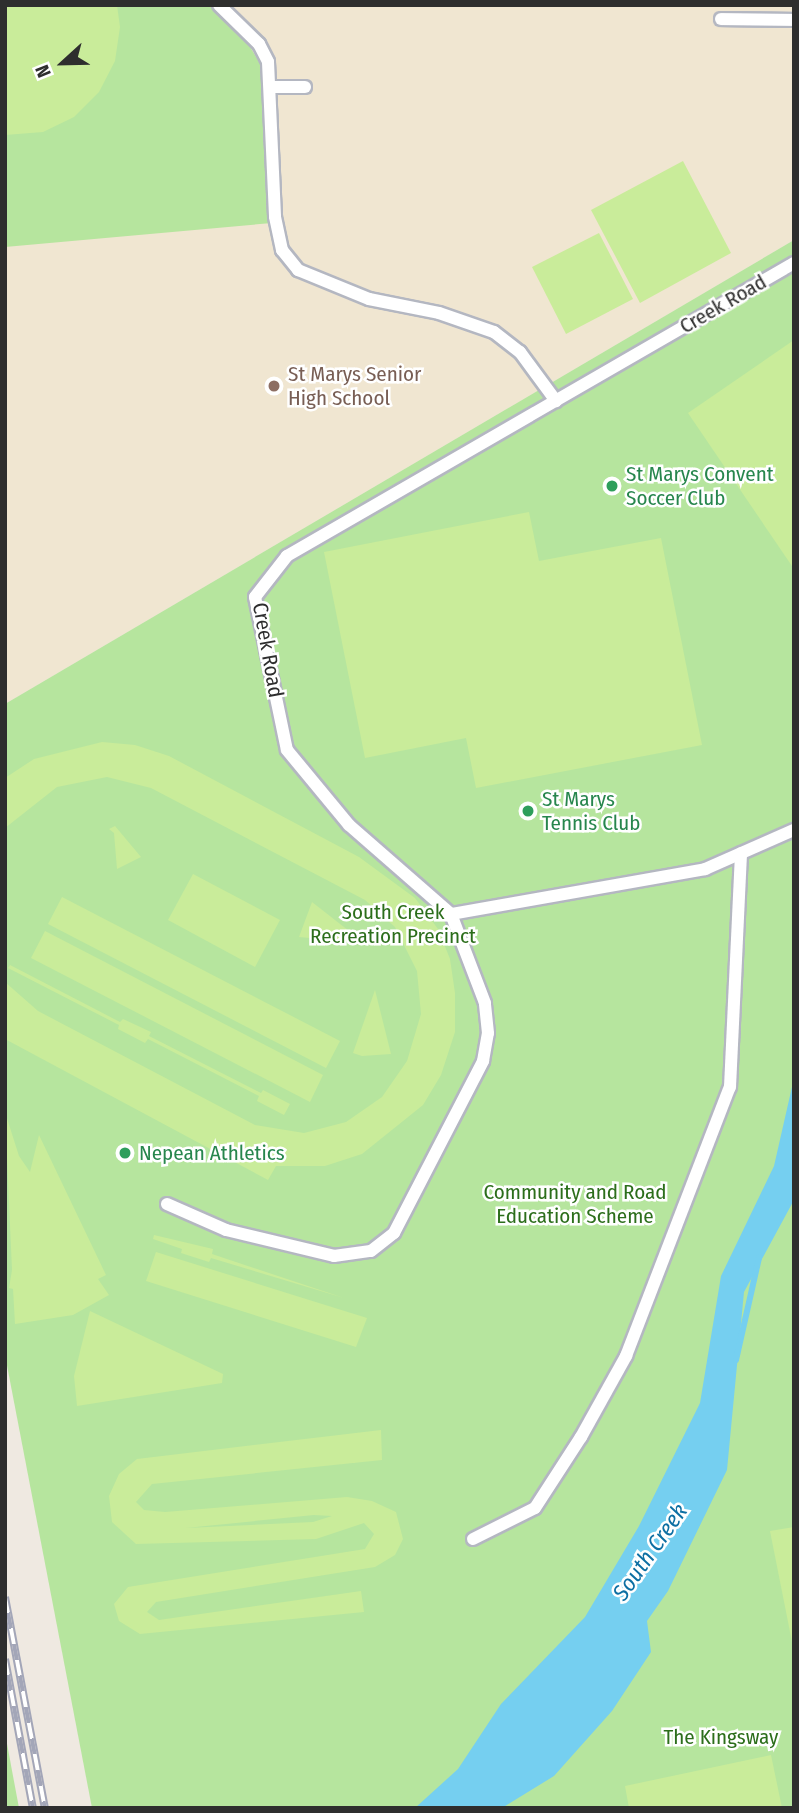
<!DOCTYPE html>
<style>
body{margin:0}
#map{position:relative;width:799px;height:1813px;overflow:hidden;background:#efe9e1;font-family:"Fira Sans Condensed",sans-serif}
div>[style]{position:absolute}
.education>*{inset:0;background:#f0e6d1}
.green>*{inset:0;background:#b6e59e}
.pitch>*{inset:0;background:#c9ec9a}
.water>*{inset:0;background:#75cff0}
.stream>*{height:6px;margin:-3px;padding:0 3px;transform-origin:3px;border-radius:3px;background:#75cff0}
.roads{filter:drop-shadow(2px 0 #b4b7c1) drop-shadow(-2px 0 #b4b7c1) drop-shadow(0 2px #b4b7c1) drop-shadow(0 -2px #b4b7c1)}
.service>*{height:12px;margin:-6px;padding:0 6px;transform-origin:6px;border-radius:6px;background:#fff}
.rail>*{height:8px;margin-top:-4px;transform-origin:0;background:repeating-linear-gradient(90deg,#fff 0 16px,#a3a6b8 0 32px);box-sizing:border-box;border-block:2px solid #a3a6b8}
.dots>*{width:19px;height:19px;translate:-50% -50%;box-sizing:border-box;border:4px solid #fff;border-radius:50%}
span{translate:-50% -50%;white-space:nowrap;text-align:center;line-height:1.15;-webkit-text-stroke:5px #fff;paint-order:stroke}
.street-label{font-size:21px;color:#2e2e2e}
.education-label{font-size:21px;color:#785e54}
.left{translate:0 -50%;text-align:left}
.leisure-label{font-size:21px;color:#27864d}
.park-label{font-size:21px;color:#2c6e1b}
.water-label{font-size:23px;color:#0d6fa3;font-style:italic}
.frame{position:absolute;inset:0;border:7px solid #2e2e2e;pointer-events:none}
.north{position:absolute;left:28px;top:28px;width:70px;height:70px;-webkit-text-stroke:5px #fff;paint-order:stroke;rotate:248deg;font-size:19px;font-weight:700;line-height:28px;text-align:center;color:#2e2e2e}
.north::after{content:'';display:block;margin:auto;width:24px;height:32px;background:#2e2e2e;clip-path:polygon(50% 0,100% 100%,50% 72%,0 100%)}
</style>
<div id="map">
<div class="education">
<i style="clip-path:polygon(5px 5px,794px 5px,794px 240px,5px 704px)"></i>
</div>
<div class="green">
<i style="clip-path:polygon(5px 5px,209px 5px,243px 35px,265px 72px,272px 223px,5px 247px)"></i>
<i style="clip-path:polygon(794px 240px,794px 1808px,92px 1808px,5px 1355px,5px 704px)"></i>
<i style="clip-path:polygon(5px 1733px,19px 1808px,5px 1808px)"></i>
</div>
<div class="pitch">
<i style="clip-path:polygon(5px 5px,117px 5px,120px 27px,115px 61px,99px 92px,74px 117px,43px 132px,5px 135px)"></i>
<i style="clip-path:polygon(683px 161px,731px 253px,640px 303px,591px 210px)"></i>
<i style="clip-path:polygon(599px 233px,633px 299px,566px 334px,532px 267px)"></i>
<i style="clip-path:polygon(794px 340px,794px 569px,688px 413px)"></i>
<i style="clip-path:polygon(529px 512px,539px 561px,661px 538px,702px 745px,476px 788px,466px 738px,365px 758px,324px 552px)"></i>
<i style="clip-path:polygon(102px 742px,135px 745px,169px 756px,359px 857px,415px 898px,438px 929px,450px 959px,455px 993px,455px 1032px,441px 1075px,423px 1105px,362px 1154px,325px 1166px,276px 1166px,268px 1180px,5px 1039px,5px 982px,38px 1011px,255px 1125px,304px 1133px,346px 1122px,382px 1097px,407px 1061px,421px 1014px,417px 971px,395px 927px,365px 900px,151px 788px,107px 777px,57px 787px,5px 828px,5px 778px,34px 759px)"></i>
<i style="clip-path:polygon(115px 826px,141px 857px,117px 869px,114px 833px,109px 829px)"></i>
<i style="clip-path:polygon(193px 874px,280px 920px,255px 967px,168px 920px)"></i>
<i style="clip-path:polygon(62px 897px,340px 1041px,326px 1068px,48px 924px)"></i>
<i style="clip-path:polygon(312px 902px,358px 938px,364px 937px,364px 943px,299px 937px)"></i>
<i style="clip-path:polygon(45px 931px,323px 1075px,310px 1102px,31px 958px)"></i>
<i style="clip-path:polygon(10px 965px,120px 1022px,123px 1019px,151px 1032px,149px 1036px,261px 1093px,263px 1090px,290px 1104px,284px 1115px,257px 1101px,259px 1096px,148px 1039px,145px 1043px,118px 1029px,119px 1025px,8px 968px)"></i>
<i style="clip-path:polygon(375px 990px,391px 1054px,362px 1056px,353px 1053px)"></i>
<i style="clip-path:polygon(5px 1112px,19px 1156px,30px 1172px,39px 1135px,106px 1275px,98px 1279px,109px 1295px,73px 1315px,15px 1324px,13px 1289px,9px 1288px,12px 1270px)"></i>
<i style="clip-path:polygon(154px 1235px,213px 1249px,212px 1254px,344px 1298px,211px 1258px,209px 1262px,181px 1253px,182px 1249px,153px 1239px)"></i>
<i style="clip-path:polygon(156px 1252px,367px 1318px,356px 1347px,146px 1281px)"></i>
<i style="clip-path:polygon(90px 1311px,223px 1374px,222px 1383px,77px 1406px,74px 1376px)"></i>
<i style="clip-path:polygon(evenodd,381px 1430px,382px 1460px,152px 1484px,136px 1502px,144px 1510px,165px 1512px,347px 1497px,372px 1501px,396px 1512px,403px 1539px,395px 1555px,375px 1567px,156px 1602px,147px 1612px,159px 1620px,361px 1591px,364px 1612px,140px 1634px,119px 1621px,114px 1604px,128px 1587px,365px 1549px,374px 1534px,364px 1523px,316px 1539px,136px 1544px,112px 1522px,109px 1496px,119px 1474px,137px 1459px,381px 1430px,314px 1515px,332px 1516px,313px 1522px,186px 1528px,314px 1515px)"></i>
<i style="clip-path:polygon(794px 1527px,794px 1652px,770px 1531px)"></i>
<i style="clip-path:polygon(771px 1755px,782px 1808px,629px 1808px,625px 1786px)"></i>
</div>
<div class="water">
<i style="clip-path:polygon(794px 1078px,794px 1200px,744px 1292px,727px 1470px,668px 1591px,647px 1621px,651px 1652px,612px 1711px,554px 1776px,502px 1808px,415px 1808px,458px 1769px,501px 1704px,585px 1617px,639px 1526px,700px 1403px,721px 1276px,774px 1166px)"></i>
</div>
<div class="stream">
<i style="left:736px;top:1360px;width:105px;rotate:-77.3deg"></i>
</div>
<div class="roads">
<div class="service">
<i style="left:219px;top:5px;width:56px;rotate:44.3deg"></i>
<i style="left:259px;top:44px;width:20px;rotate:63deg"></i>
<i style="left:268px;top:62px;width:155px;rotate:87.4deg"></i>
<i style="left:275px;top:217px;width:34px;rotate:78deg"></i>
<i style="left:282px;top:250px;width:26px;rotate:51deg"></i>
<i style="left:298px;top:270px;width:77px;rotate:22.2deg"></i>
<i style="left:369px;top:299px;width:71px;rotate:11.3deg"></i>
<i style="left:439px;top:313px;width:58px;rotate:19.1deg"></i>
<i style="left:494px;top:332px;width:33px;rotate:38deg"></i>
<i style="left:520px;top:352px;width:61px;rotate:53.7deg"></i>
<i style="left:721px;top:19px;width:73px;rotate:0.8deg"></i>
<i style="left:272px;top:87px;width:33px"></i>
<i style="left:794px;top:263px;width:586px;rotate:149.98deg"></i>
<i style="left:287px;top:556px;width:52px;rotate:128deg"></i>
<i style="left:255px;top:597px;width:156px;rotate:78.2deg"></i>
<i style="left:287px;top:750px;width:97px;rotate:50.4deg"></i>
<i style="left:349px;top:825px;width:135px;rotate:41.1deg"></i>
<i style="left:451px;top:914px;width:258px;rotate:-10deg"></i>
<i style="left:705px;top:869px;width:97px;rotate:-23.7deg"></i>
<i style="left:167px;top:1204px;width:64px;rotate:23.8deg"></i>
<i style="left:226px;top:1230px;width:111px;rotate:13.5deg"></i>
<i style="left:334px;top:1256px;width:37px;rotate:-8deg"></i>
<i style="left:371px;top:1251px;width:29px;rotate:-38deg"></i>
<i style="left:394px;top:1233px;width:194px;rotate:-62.6deg"></i>
<i style="left:483px;top:1061px;width:28px;rotate:-80deg"></i>
<i style="left:488px;top:1033px;width:30px;rotate:-96deg"></i>
<i style="left:485px;top:1003px;width:95px;rotate:-110.9deg"></i>
<i style="left:473px;top:1539px;width:69px;rotate:-26.6deg"></i>
<i style="left:535px;top:1508px;width:85px;rotate:-57.1deg"></i>
<i style="left:581px;top:1437px;width:93px;rotate:-60.9deg"></i>
<i style="left:626px;top:1356px;width:288px;rotate:-68.9deg"></i>
<i style="left:730px;top:1087px;width:234px;rotate:-87.3deg"></i>
</div>
</div>
<div class="rail">
<i style="left:5px;top:1597px;width:215px;rotate:79.3deg"></i>
<i style="left:5px;top:1659px;width:152px;rotate:79.4deg"></i>
</div>
<div class="dots">
<i style="left:274px;top:386px;background:#8d6e63"></i>
<i style="left:612px;top:486px;background:#2e9e5b"></i>
<i style="left:528px;top:811px;background:#2e9e5b"></i>
<i style="left:125px;top:1153px;background:#2e9e5b"></i>
</div>
<div class="street-label">
<span style="left:723px;top:304px;rotate:-30deg">Creek Road</span>
<span style="left:268px;top:650px;rotate:80deg">Creek Road</span>
</div>
<div class="education-label">
<span class="left" style="left:288px;top:386px">St Marys Senior<br>High School</span>
</div>
<div class="leisure-label">
<span class="left" style="left:626px;top:486px">St Marys Convent<br>Soccer Club</span>
<span class="left" style="left:542px;top:811px">St Marys<br>Tennis Club</span>
<span class="left" style="left:139px;top:1153px">Nepean Athletics</span>
</div>
<div class="park-label">
<span style="left:393px;top:924px">South Creek<br>Recreation Precinct</span>
<span style="left:575px;top:1204px">Community and Road<br>Education Scheme</span>
<span style="left:721px;top:1737px">The Kingsway</span>
</div>
<div class="water-label">
<span style="left:650px;top:1552px;rotate:-55deg">South Creek</span>
</div>
<div class="frame"></div>
<div class="north">N</div>
</div>
